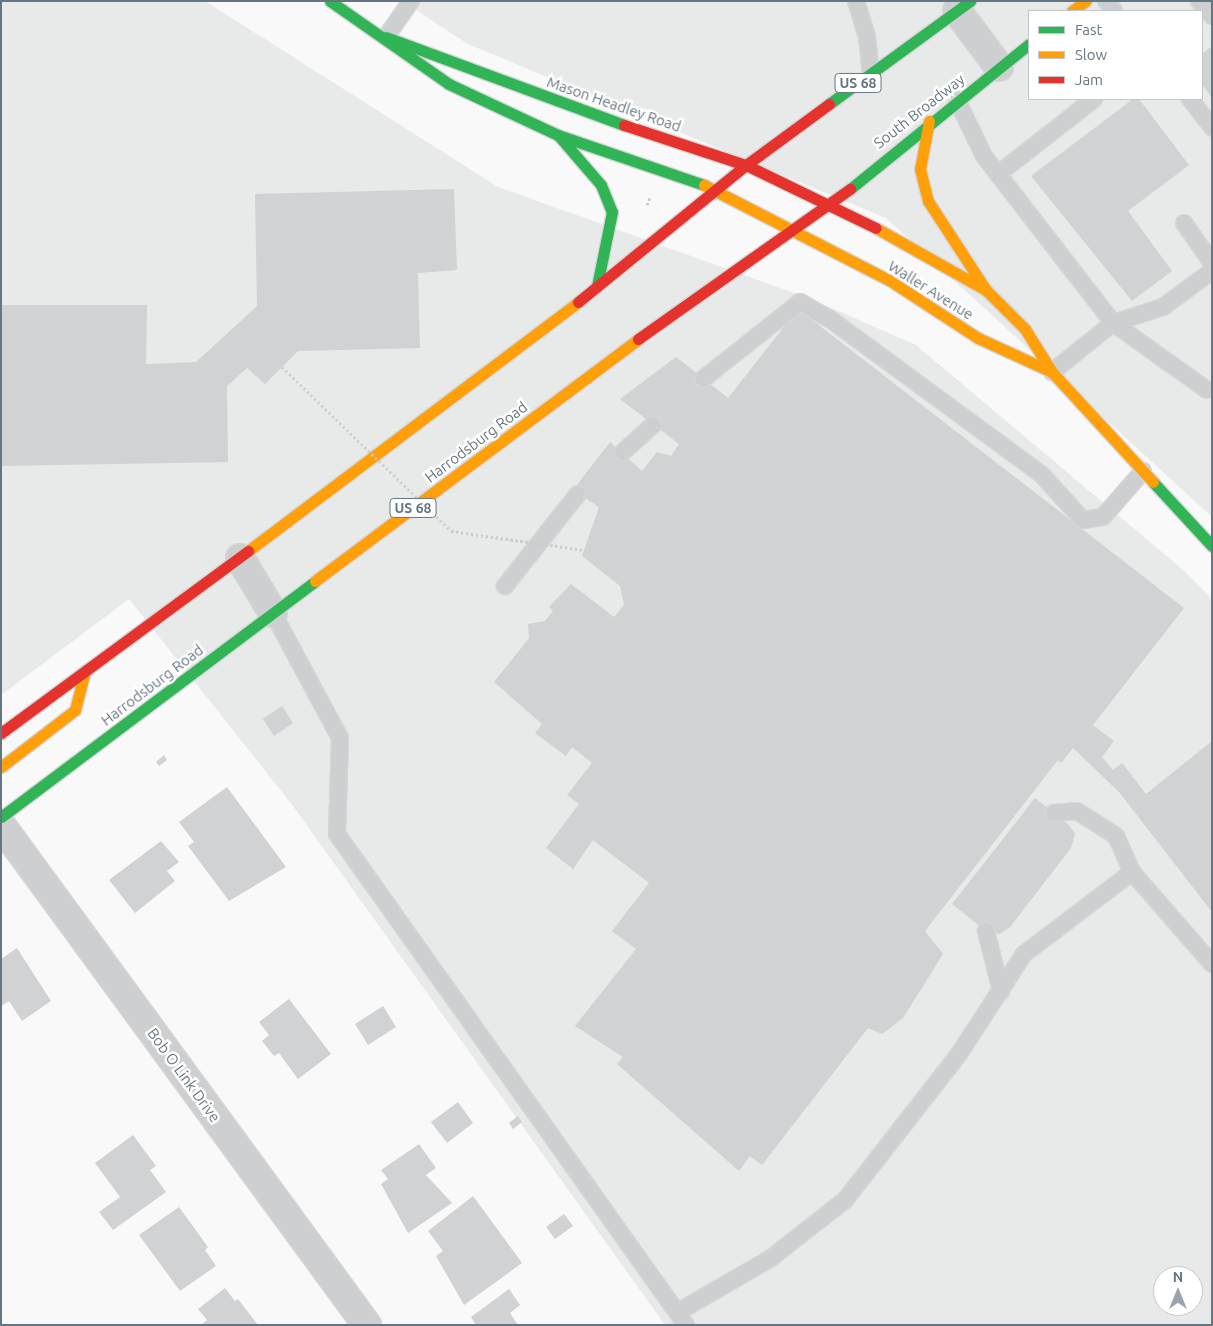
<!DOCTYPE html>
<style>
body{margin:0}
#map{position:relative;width:1213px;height:1326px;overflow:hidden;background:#f9f9f9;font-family:Ubuntu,sans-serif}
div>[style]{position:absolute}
.built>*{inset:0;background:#e8e9e9}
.building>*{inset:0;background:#d0d2d3}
.path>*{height:3px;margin-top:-1.5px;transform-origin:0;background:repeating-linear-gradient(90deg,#cbcccd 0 2.5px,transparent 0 5px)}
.roads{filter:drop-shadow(1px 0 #d5d6d7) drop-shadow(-1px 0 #d5d6d7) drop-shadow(0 1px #d5d6d7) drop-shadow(0 -1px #d5d6d7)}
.lane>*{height:16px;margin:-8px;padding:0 8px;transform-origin:8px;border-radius:8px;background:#cecfd0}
.street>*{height:28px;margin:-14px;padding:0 14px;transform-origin:14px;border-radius:14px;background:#cecfd0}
.fast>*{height:11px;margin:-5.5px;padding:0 5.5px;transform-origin:5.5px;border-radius:5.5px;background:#30b455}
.slow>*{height:11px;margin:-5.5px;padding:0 5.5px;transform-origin:5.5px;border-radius:5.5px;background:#ff9f0a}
.jam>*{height:11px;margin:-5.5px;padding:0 5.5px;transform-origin:5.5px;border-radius:5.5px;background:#e5322d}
.path-bridge>*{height:3px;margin-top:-1.5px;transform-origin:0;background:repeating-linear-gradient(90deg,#cbcccd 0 2.5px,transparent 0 5px)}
span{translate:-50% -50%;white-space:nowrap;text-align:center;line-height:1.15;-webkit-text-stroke:5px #fff;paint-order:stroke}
.shield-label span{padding:1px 4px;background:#fff;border:1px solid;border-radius:4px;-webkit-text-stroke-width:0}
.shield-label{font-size:14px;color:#657683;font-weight:700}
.street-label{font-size:15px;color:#657683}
.frame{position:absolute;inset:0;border:2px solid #657683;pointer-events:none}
.legend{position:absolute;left:1028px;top:10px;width:175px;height:90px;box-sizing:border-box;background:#fff;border:1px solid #c1c8cd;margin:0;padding:6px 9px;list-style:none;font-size:15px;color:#657683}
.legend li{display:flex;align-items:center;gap:10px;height:25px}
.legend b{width:25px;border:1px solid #c1c8cd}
.north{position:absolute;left:1153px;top:1266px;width:50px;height:50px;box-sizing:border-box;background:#fff;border:1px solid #c1c8cd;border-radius:50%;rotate:0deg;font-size:14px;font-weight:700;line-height:20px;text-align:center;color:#657683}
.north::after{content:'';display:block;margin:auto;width:18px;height:22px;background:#99a4ac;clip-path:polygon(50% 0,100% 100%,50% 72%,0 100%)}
</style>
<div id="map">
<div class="built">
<i style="clip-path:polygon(evenodd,1px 1px,205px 1px,498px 187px,811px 299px,916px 345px,1182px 569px,1212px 599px,1212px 1325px,665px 1325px,293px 806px,129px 599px,1px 695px,1px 1px,1163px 1276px,1193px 1276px,1193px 1306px,1163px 1306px,1163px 1276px)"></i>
<i style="clip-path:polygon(evenodd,402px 1px,1212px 1px,1212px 517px,886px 218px,468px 44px,402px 1px,1029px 11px,1202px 11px,1202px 99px,1029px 99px,1029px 11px)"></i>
</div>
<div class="building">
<i style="clip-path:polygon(1212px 46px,1212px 98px,1202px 84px,1202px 54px)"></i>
<i style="clip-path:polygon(1133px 99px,1139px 99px,1189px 165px,1128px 211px,1172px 271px,1132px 301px,1031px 176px)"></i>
<i style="clip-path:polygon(454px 189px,457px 270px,418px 273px,420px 348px,298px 351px,265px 384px,247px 368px,227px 386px,228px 462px,1px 466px,1px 305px,147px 305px,146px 364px,196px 362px,257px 306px,255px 194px)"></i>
<i style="clip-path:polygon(798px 309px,1184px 608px,1093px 725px,1114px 741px,1102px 757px,1113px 770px,1122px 763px,1146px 794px,1212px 741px,1212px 912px,1119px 792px,1073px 748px,1061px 763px,1058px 760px,925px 931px,943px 954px,903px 1018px,882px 1034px,868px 1028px,762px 1165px,750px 1156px,739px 1171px,617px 1064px,623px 1057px,575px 1026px,636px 949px,612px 931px,649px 883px,593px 840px,573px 869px,546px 848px,579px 804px,567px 795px,592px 763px,572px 747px,566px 756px,535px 733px,542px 724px,494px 682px,529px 638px,528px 624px,545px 621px,553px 611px,549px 607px,571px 584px,614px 617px,624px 605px,620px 586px,582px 556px,599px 507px,573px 490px,610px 442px,642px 471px,657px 452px,671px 456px,679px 444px,620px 399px,676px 357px,728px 398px)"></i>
<i style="clip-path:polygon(282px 706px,293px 723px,274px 736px,263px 719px)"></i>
<i style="clip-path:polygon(164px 755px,167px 760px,159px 766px,156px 762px)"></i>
<i style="clip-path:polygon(227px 787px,286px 867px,229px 901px,188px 846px,194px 842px,179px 822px)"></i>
<i style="clip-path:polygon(1035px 798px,1069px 825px,1075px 834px,1071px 848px,1010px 927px,1000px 934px,986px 931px,952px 904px)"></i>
<i style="clip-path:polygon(161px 841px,179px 862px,167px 871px,175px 881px,135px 913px,109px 880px)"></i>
<i style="clip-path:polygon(17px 948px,51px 1001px,22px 1021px,9px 1001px,1px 1006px,1px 959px)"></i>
<i style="clip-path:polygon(289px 999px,331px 1054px,298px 1079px,279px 1053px,274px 1056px,262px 1041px,269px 1035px,259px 1022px)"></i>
<i style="clip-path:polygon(383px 1006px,396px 1027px,368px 1045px,355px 1024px)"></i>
<i style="clip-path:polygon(458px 1102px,473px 1123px,447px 1143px,431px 1122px)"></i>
<i style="clip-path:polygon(518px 1116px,522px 1122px,513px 1129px,509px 1123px)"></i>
<i style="clip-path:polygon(133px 1135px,156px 1166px,150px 1170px,166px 1192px,113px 1230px,99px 1212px,120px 1197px,95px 1163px)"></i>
<i style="clip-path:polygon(419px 1144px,436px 1168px,426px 1175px,452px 1203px,408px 1233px,381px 1184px,388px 1179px,381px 1170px)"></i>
<i style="clip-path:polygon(473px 1196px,522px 1263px,464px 1305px,436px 1256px,443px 1251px,428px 1231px)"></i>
<i style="clip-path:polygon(179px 1207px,208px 1247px,205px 1250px,216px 1266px,180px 1291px,139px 1235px)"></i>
<i style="clip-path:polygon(564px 1214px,573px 1226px,555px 1239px,546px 1227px)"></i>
<i style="clip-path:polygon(225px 1288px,235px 1301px,238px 1299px,258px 1325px,201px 1325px,207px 1320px,198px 1309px)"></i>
<i style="clip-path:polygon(509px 1289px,520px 1305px,510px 1313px,518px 1325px,476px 1325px,471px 1317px)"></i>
</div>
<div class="path">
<i style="left:647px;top:205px;width:9px;rotate:-69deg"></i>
</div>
<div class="roads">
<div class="lane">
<i style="left:856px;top:1px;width:38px;rotate:73deg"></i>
<i style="left:867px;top:37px;width:37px;rotate:84deg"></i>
<i style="left:1106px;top:1px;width:13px;rotate:51deg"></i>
<i style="left:1199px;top:1px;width:20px;rotate:49deg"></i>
<i style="left:386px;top:37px;width:44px;rotate:-55.2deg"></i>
<i style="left:1190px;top:99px;width:36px;rotate:52deg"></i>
<i style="left:957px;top:100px;width:62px;rotate:64.3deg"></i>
<i style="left:984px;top:156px;width:211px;rotate:52.3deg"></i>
<i style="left:1113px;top:323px;width:115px;rotate:35.5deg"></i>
<i style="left:998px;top:174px;width:122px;rotate:-38deg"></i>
<i style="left:1184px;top:223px;width:49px;rotate:55deg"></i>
<i style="left:1052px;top:372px;width:78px;rotate:-38.8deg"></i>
<i style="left:1113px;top:323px;width:52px;rotate:-17.7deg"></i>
<i style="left:1163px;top:307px;width:61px;rotate:-36.3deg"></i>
<i style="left:703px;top:379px;width:124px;rotate:-38.4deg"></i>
<i style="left:800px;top:302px;width:34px;rotate:30deg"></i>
<i style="left:830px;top:319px;width:263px;rotate:36.3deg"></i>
<i style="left:1042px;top:475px;width:61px;rotate:47.7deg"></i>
<i style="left:1083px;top:520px;width:20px;rotate:-9deg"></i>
<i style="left:1103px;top:517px;width:61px;rotate:-49deg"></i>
<i style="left:623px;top:452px;width:40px;rotate:-42deg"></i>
<i style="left:505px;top:586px;width:117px;rotate:-51.6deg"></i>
<i style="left:273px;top:613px;width:142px;rotate:61.8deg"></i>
<i style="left:340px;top:738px;width:96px;rotate:91.8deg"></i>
<i style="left:337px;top:834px;width:602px;rotate:54.6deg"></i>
<i style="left:1054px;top:813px;width:23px;rotate:-5deg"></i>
<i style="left:1077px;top:811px;width:46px;rotate:32.7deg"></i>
<i style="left:1116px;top:836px;width:39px;rotate:66deg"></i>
<i style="left:986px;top:931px;width:62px;rotate:76deg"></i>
<i style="left:678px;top:1312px;width:108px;rotate:-30.1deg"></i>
<i style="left:771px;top:1258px;width:94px;rotate:-38.1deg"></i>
<i style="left:845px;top:1200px;width:185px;rotate:-52deg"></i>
<i style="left:959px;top:1054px;width:119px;rotate:-57deg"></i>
<i style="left:1024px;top:954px;width:136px;rotate:-37.2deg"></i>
<i style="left:1132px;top:872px;width:122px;rotate:49deg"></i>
</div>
<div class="street">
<i style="left:957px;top:11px;width:70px;rotate:53.1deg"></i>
<i style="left:240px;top:558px;width:64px;rotate:59deg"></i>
<i style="left:1px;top:825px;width:620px;rotate:53.8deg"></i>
</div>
<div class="fast">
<i style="left:330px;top:1px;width:145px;rotate:34.9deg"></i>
<i style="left:449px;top:84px;width:120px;rotate:25.1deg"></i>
<i style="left:558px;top:135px;width:154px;rotate:18.9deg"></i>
<i style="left:386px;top:37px;width:254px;rotate:20.3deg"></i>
<i style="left:829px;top:104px;width:175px;rotate:-36.1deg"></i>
<i style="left:558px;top:135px;width:66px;rotate:49.3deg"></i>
<i style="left:601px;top:185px;width:29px;rotate:68deg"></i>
<i style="left:612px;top:212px;width:76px;rotate:101.5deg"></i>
<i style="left:850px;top:189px;width:230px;rotate:-39deg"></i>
<i style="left:1153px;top:482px;width:87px;rotate:47.3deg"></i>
<i style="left:1px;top:817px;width:393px;rotate:-36.9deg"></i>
</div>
<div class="slow">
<i style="left:1072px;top:11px;width:17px;rotate:-36deg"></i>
<i style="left:929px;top:121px;width:49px;rotate:100.6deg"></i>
<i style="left:920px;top:169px;width:33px;rotate:76deg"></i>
<i style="left:928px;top:201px;width:106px;rotate:56.9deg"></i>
<i style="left:704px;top:185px;width:208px;rotate:27.2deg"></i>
<i style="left:889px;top:280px;width:106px;rotate:33.1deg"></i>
<i style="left:978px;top:338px;width:81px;rotate:24.7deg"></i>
<i style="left:876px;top:228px;width:126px;rotate:29.4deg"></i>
<i style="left:986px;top:290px;width:55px;rotate:45deg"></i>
<i style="left:1025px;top:329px;width:51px;rotate:57.9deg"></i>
<i style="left:1052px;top:372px;width:149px;rotate:47.4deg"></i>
<i style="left:248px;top:551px;width:413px;rotate:-37deg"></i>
<i style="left:315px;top:581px;width:404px;rotate:-36.8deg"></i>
<i style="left:1px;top:767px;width:93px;rotate:-37.6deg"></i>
<i style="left:75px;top:710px;width:40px;rotate:-75.6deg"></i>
</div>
<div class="jam">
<i style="left:624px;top:125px;width:128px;rotate:18.2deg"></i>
<i style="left:746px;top:165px;width:144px;rotate:25.9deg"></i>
<i style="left:578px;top:302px;width:217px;rotate:-39.2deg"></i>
<i style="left:746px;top:165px;width:103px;rotate:-36.3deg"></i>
<i style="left:638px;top:339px;width:260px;rotate:-35.3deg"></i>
<i style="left:1px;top:733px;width:307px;rotate:-36.4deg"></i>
</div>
</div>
<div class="path-bridge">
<i style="left:282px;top:367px;width:235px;rotate:44.1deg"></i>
<i style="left:451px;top:531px;width:135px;rotate:8.1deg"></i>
</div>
<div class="shield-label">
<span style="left:858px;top:83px">US 68</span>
<span style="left:413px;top:508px">US 68</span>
</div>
<div class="street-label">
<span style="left:614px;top:104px;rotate:19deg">Mason Headley Road</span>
<span style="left:919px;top:111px;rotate:-38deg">South Broadway</span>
<span style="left:931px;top:290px;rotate:32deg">Waller Avenue</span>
<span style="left:476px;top:442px;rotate:-37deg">Harrodsburg Road</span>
<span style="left:152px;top:685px;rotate:-37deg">Harrodsburg Road</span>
<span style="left:184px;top:1075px;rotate:54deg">Bob O Link Drive</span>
</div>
<div class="frame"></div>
<ul class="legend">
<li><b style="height:6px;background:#30b455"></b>Fast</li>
<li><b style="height:6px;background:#ff9f0a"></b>Slow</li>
<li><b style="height:6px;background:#e5322d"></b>Jam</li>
</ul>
<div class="north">N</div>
</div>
